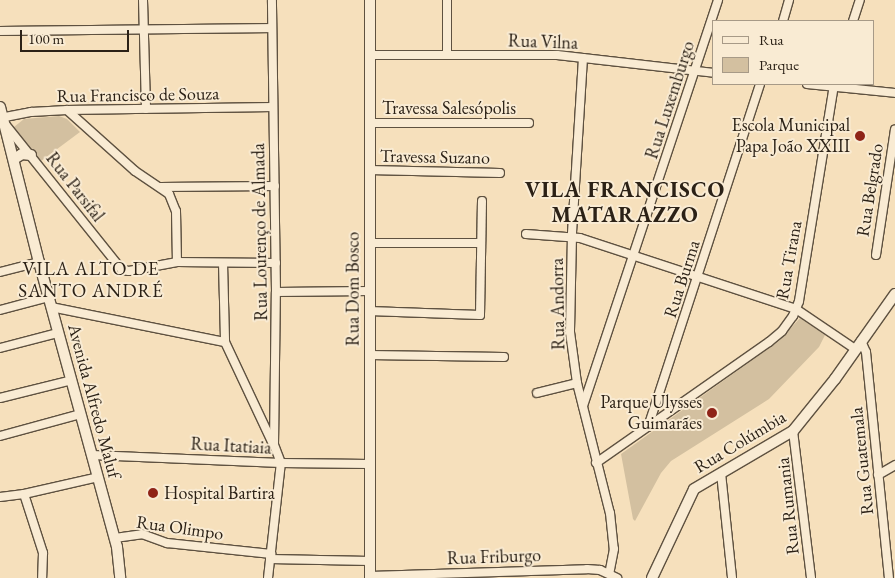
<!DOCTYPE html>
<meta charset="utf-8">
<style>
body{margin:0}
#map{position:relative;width:895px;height:578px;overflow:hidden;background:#f6e0bc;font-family:"EB Garamond",serif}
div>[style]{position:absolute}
.green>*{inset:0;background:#d3c0a0}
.roads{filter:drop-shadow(1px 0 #5e5140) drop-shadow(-1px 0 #5e5140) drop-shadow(0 1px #5e5140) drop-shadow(0 -1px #5e5140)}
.street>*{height:8px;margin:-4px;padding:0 4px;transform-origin:4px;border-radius:4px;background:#f9ebd3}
.secondary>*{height:10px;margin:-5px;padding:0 5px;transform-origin:5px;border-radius:5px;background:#f9ebd3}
.dots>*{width:14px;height:14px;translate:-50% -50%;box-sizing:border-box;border:2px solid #f9ebd3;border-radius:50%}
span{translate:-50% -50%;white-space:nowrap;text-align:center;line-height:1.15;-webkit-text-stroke:4px #f9ebd3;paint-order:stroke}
.street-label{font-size:18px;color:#2b2116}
.poi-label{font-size:18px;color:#2b2116}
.right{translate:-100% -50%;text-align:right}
.left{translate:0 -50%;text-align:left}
.neighbourhood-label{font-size:19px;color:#2b2116;letter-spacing:1px}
.district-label{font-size:22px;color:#2b2116;font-weight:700;letter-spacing:1px}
.legend{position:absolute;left:712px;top:20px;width:162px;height:65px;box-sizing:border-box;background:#f9ebd3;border:1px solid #a79a87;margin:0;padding:6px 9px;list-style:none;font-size:15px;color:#2b2116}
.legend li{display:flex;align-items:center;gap:10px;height:25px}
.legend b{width:25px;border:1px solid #a79a87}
.scale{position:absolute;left:20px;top:30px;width:109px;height:22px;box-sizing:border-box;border:2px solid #2b2116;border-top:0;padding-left:6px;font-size:15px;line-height:18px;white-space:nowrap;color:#2b2116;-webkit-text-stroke:4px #f9ebd3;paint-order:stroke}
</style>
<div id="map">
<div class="green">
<i style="clip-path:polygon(59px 116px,67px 119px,80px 132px,41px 161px,13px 129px,14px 127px,24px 119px)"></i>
<i style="clip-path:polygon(800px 318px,825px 335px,819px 347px,769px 399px,671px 461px,661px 473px,635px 521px,633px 519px,621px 454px,779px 341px)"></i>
</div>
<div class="roads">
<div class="street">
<i style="left:143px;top:0;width:109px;rotate:88.4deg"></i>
<i style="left:783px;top:21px;width:22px;rotate:-74deg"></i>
<i style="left:853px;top:21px;width:22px;rotate:-72deg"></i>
<i style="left:0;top:31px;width:272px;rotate:-0.6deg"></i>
<i style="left:370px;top:55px;width:187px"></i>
<i style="left:557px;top:55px;width:158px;rotate:6.5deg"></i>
<i style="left:447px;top:55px;width:55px;rotate:-90deg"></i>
<i style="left:583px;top:58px;width:177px;rotate:93.6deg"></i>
<i style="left:572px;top:235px;width:97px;rotate:91.2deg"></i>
<i style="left:570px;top:332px;width:51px;rotate:82.2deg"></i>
<i style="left:577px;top:383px;width:134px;rotate:75.8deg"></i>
<i style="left:610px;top:513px;width:36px;rotate:84deg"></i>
<i style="left:614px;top:549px;width:25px;rotate:101deg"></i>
<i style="left:807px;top:84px;width:88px;rotate:5.8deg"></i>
<i style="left:67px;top:110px;width:91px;rotate:41.9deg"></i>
<i style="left:135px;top:171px;width:41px;rotate:34.1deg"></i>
<i style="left:169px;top:194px;width:18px;rotate:68deg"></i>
<i style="left:176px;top:211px;width:51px;rotate:88.9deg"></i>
<i style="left:0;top:118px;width:32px;rotate:-11deg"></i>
<i style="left:31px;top:112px;width:36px;rotate:-3deg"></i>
<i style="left:67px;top:110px;width:206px;rotate:-0.8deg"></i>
<i style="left:369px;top:123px;width:160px"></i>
<i style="left:5px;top:124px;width:187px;rotate:51.3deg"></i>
<i style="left:122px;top:270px;width:7px;rotate:8deg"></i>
<i style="left:129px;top:271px;width:49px;rotate:-10.6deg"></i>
<i style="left:177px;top:262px;width:99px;rotate:0.6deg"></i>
<i style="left:369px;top:170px;width:131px;rotate:1.3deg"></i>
<i style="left:160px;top:187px;width:115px;rotate:-0.5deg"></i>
<i style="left:526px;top:234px;width:54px;rotate:4.2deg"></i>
<i style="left:580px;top:238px;width:227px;rotate:18.2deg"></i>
<i style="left:796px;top:309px;width:71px;rotate:34.1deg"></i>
<i style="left:369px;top:243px;width:112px"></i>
<i style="left:876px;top:255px;width:127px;rotate:-81.4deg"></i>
<i style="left:223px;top:263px;width:79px;rotate:88.5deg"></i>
<i style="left:225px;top:342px;width:113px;rotate:64.8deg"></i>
<i style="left:0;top:272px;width:40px;rotate:-14.4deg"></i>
<i style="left:276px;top:292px;width:93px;rotate:-0.6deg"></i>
<i style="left:51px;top:307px;width:177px;rotate:11.4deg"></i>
<i style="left:0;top:310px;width:51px;rotate:-14.9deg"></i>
<i style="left:369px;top:311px;width:111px;rotate:2.1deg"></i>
<i style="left:480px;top:315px;width:114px;rotate:-89deg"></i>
<i style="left:861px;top:341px;width:12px;rotate:66deg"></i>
<i style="left:866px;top:352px;width:227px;rotate:84.2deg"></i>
<i style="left:0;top:348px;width:60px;rotate:-14.5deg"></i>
<i style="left:369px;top:355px;width:135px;rotate:0.8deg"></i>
<i style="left:537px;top:393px;width:41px;rotate:-14deg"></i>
<i style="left:0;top:398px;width:74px;rotate:-14deg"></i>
<i style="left:583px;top:406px;width:428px;rotate:-71.6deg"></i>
<i style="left:648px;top:427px;width:361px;rotate:-71.9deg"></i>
<i style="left:793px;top:431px;width:148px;rotate:83deg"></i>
<i style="left:0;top:436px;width:84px;rotate:-15.2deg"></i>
<i style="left:92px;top:455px;width:189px;rotate:2.4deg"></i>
<i style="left:281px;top:463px;width:88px;rotate:0.7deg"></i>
<i style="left:596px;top:463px;width:211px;rotate:-35deg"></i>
<i style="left:769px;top:342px;width:17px;rotate:-40deg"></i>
<i style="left:782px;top:331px;width:19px;rotate:-54deg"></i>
<i style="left:793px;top:316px;width:16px;rotate:-68deg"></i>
<i style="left:799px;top:301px;width:220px;rotate:-80.8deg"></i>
<i style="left:721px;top:473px;width:106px;rotate:84deg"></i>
<i style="left:878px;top:475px;width:20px;rotate:-30deg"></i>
<i style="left:24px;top:494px;width:62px;rotate:72.1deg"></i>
<i style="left:43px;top:553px;width:25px;rotate:92deg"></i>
<i style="left:0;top:497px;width:24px;rotate:-7deg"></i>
<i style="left:24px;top:494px;width:76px;rotate:-12.9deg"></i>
<i style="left:115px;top:538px;width:27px;rotate:-8deg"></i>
<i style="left:142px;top:534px;width:27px;rotate:20deg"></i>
<i style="left:167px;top:543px;width:105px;rotate:6deg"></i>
<i style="left:270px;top:559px;width:100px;rotate:1.1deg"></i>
<i style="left:370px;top:576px;width:217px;rotate:-1.8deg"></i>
<i style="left:587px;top:569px;width:13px;rotate:4deg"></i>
<i style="left:600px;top:570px;width:19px;rotate:25deg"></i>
<i style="left:268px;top:578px;width:116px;rotate:-83.6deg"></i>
<i style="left:281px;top:463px;width:19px;rotate:-111deg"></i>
<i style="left:274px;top:445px;width:153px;rotate:-89.3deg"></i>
<i style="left:276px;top:292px;width:292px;rotate:-90.8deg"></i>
</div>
<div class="secondary">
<i style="left:370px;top:0;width:578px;rotate:90deg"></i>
<i style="left:0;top:107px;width:160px;rotate:75.9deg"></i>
<i style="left:39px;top:262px;width:295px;rotate:74.7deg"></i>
<i style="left:117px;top:547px;width:31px;rotate:84deg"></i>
<i style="left:14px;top:159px;width:9px;rotate:-32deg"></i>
<i style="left:22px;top:154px;width:9px;rotate:6deg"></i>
<i style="left:652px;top:578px;width:98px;rotate:-64.7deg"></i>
<i style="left:694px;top:489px;width:115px;rotate:-30.4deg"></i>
<i style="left:793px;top:431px;width:67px;rotate:-51.1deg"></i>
<i style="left:835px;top:379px;width:104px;rotate:-54.8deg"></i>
</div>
</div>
<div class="dots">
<i style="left:860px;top:136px;background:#8f2418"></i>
<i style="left:712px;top:413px;background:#8f2418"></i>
<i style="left:153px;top:493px;background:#8f2418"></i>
</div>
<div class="street-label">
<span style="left:543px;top:42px;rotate:2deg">Rua Vilna</span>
<span style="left:138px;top:95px;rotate:-1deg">Rua Francisco de Souza</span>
<span style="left:670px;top:100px;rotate:-72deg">Rua Luxemburgo</span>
<span style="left:449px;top:108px">Travessa Salesópolis</span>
<span style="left:435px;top:157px;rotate:1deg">Travessa Suzano</span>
<span style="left:75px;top:187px;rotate:52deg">Rua Parsifal</span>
<span style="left:870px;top:190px;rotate:-81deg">Rua Belgrado</span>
<span style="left:260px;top:232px;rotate:-91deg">Rua Lourenço de Almada</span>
<span style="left:789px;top:260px;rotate:-80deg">Rua Tirana</span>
<span style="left:682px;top:279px;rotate:-72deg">Rua Burma</span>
<span style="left:353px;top:289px;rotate:-90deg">Rua Dom Bosco</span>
<span style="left:558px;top:304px;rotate:-91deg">Rua Andorra</span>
<span style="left:94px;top:401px;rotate:75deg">Avenida Alfredo Maluf</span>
<span style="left:740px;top:442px;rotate:-31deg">Rua Colúmbia</span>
<span style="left:231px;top:446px;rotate:3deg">Rua Itatiaia</span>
<span style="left:862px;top:461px;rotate:-96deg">Rua Guatemala</span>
<span style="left:788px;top:506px;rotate:-96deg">Rua Rumania</span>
<span style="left:180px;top:528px;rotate:8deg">Rua Olimpo</span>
<span style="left:494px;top:557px;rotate:-2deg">Rua Friburgo</span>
</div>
<div class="poi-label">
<span class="right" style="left:850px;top:136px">Escola Municipal<br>Papa João XXIII</span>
<span class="right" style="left:702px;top:413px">Parque Ulysses<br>Guimarães</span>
<span class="left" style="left:164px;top:493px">Hospital Bartira</span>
</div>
<div class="neighbourhood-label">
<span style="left:91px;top:280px">VILA ALTO DE<br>SANTO ANDRÉ</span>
</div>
<div class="district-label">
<span style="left:625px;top:202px">VILA FRANCISCO<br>MATARAZZO</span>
</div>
<ul class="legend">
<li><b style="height:6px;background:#f9ebd3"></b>Rua</li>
<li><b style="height:14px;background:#d3c0a0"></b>Parque</li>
</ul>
<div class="scale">100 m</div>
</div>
